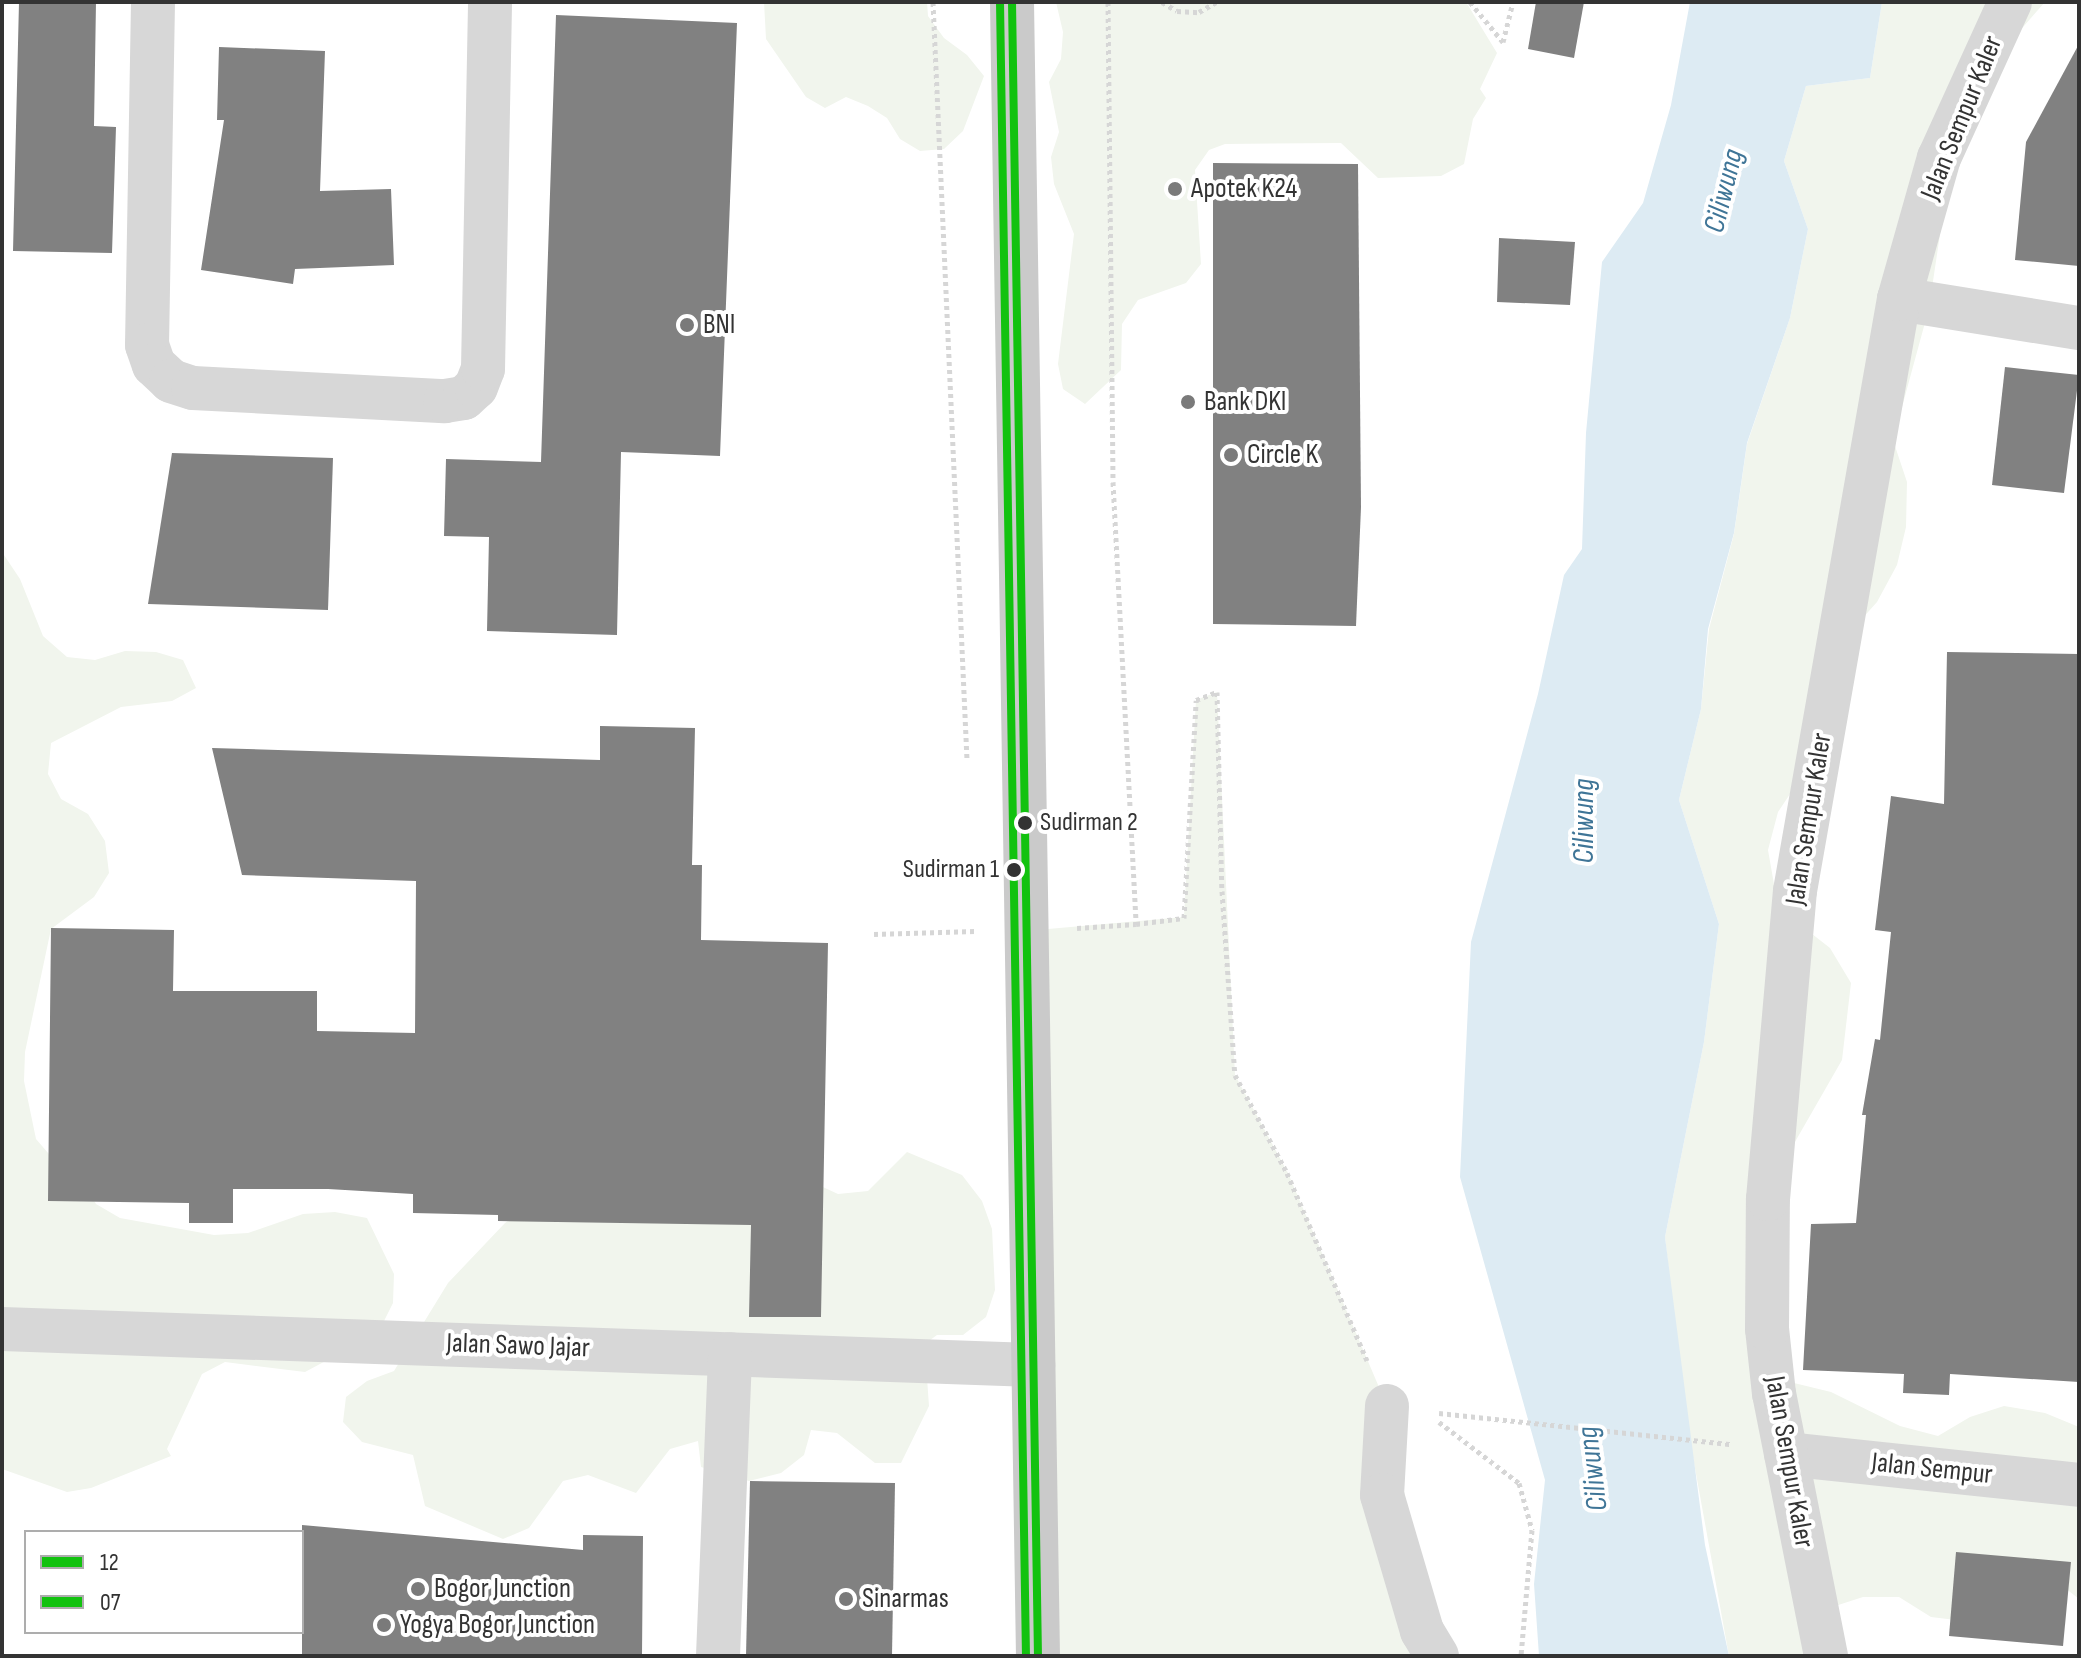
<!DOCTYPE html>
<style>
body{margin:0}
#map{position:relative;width:2081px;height:1658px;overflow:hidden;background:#fff;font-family:"Sofia Sans Condensed",sans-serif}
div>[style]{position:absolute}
.green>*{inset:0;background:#f1f5ed}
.water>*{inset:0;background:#ddebf3}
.building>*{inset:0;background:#818181}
.path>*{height:5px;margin-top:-2.5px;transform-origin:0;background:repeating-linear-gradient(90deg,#d6d6d6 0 4px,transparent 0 8px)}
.minor>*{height:44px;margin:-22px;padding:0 22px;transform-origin:22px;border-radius:22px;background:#d7d7d7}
.major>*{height:44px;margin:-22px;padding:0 22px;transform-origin:22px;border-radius:22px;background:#cacaca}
.bus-1>*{height:8px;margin:-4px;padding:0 4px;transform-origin:4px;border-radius:4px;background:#12c20f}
.bus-2>*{height:8px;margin:-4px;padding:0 4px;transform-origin:4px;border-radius:4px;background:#12c20f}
.dots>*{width:22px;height:22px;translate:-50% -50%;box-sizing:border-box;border:4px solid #fff;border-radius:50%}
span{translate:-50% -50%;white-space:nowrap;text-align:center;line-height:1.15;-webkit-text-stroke:8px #fff;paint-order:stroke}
.bus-label{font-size:26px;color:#333}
.left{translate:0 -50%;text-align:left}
.right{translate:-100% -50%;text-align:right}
.street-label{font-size:28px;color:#333}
.poi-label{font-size:28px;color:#333}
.water-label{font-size:30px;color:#3f7597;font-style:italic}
.frame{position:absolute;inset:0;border:4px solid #333;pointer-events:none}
.legend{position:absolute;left:24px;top:1530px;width:280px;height:104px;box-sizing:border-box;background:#fff;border:2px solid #adadad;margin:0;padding:10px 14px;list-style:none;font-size:24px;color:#333}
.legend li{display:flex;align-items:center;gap:16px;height:40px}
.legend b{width:40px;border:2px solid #adadad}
</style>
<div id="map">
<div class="green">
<i style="clip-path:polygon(764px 2px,927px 2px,928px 16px,944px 38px,967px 55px,984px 76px,963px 131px,944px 149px,920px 151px,900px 139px,887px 118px,868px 106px,846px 97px,825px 108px,806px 97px,766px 39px)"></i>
<i style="clip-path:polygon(1056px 2px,1466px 2px,1497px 53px,1480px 89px,1486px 98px,1473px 119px,1464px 164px,1441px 176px,1378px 178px,1341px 143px,1225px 144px,1209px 150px,1195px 170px,1201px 264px,1186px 283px,1138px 300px,1122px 324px,1121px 370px,1085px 404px,1063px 389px,1058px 364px,1074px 234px,1054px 184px,1051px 157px,1059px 132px,1049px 82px,1061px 59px,1063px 32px)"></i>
<i style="clip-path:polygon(1882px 2px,2045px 2px,2017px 34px,1964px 141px,1942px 221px,1929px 308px,1893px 440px,1907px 482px,1906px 527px,1897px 565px,1877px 602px,1852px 630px,1800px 779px,1778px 812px,1768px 850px,1775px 890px,1798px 923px,1830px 948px,1851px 983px,1842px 1060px,1784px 1161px,1767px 1238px,1794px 1383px,1831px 1392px,1900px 1426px,1938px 1436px,1970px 1417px,2004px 1406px,2045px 1413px,2079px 1427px,2079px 1599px,2060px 1584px,1964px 1621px,1931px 1617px,1899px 1597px,1863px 1597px,1829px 1608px,1825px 1656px,1729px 1656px,1685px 1413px,1665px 1237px,1704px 1042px,1719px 924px,1679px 800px,1701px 709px,1709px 629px,1734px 534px,1747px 444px,1790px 318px,1808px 229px,1784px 161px,1806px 86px,1870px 78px)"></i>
<i style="clip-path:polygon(2px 552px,20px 579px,43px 636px,67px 657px,95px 660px,125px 651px,156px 652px,183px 660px,196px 688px,172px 701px,121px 707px,51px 743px,48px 774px,61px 799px,88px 814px,105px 841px,109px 873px,94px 897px,51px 929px,25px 1052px,24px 1081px,36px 1139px,55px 1161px,80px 1177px,96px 1204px,120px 1218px,214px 1235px,248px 1233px,303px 1214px,335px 1212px,367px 1218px,394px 1274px,393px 1303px,378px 1333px,305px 1372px,225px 1362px,202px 1374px,167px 1449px,171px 1456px,91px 1488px,67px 1492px,2px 1469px)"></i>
<i style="clip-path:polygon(1217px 692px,1235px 1075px,1288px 1173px,1387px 1406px,1437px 1656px,1038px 1656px,1048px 929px,1184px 917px,1196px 700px)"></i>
<i style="clip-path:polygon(907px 1152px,962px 1175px,982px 1201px,992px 1229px,995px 1290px,986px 1317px,963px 1335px,937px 1335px,915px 1351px,927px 1378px,929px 1406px,901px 1463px,875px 1463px,837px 1433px,811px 1430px,804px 1455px,781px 1473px,749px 1481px,701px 1467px,698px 1441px,670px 1449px,636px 1493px,588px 1475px,563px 1481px,529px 1528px,503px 1539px,425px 1506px,413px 1455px,362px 1442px,343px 1422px,346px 1397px,367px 1381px,394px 1371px,448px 1283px,505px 1223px,527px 1208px,812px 1182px,838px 1194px,868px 1191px)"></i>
</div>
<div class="water">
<i style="clip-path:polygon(1690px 2px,1882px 2px,1870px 78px,1806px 86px,1784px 161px,1808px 229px,1790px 318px,1747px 443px,1734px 533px,1708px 629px,1701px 709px,1679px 800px,1719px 924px,1704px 1042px,1665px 1237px,1705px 1545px,1729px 1656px,1539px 1656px,1534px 1584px,1545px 1480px,1460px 1177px,1471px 942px,1538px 694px,1564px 575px,1582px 549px,1586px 433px,1602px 262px,1643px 203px,1671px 105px)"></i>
</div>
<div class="building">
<i style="clip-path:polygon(19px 2px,96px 2px,94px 126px,116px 127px,112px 253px,13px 251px)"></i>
<i style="clip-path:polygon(1536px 2px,1584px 2px,1574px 58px,1528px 49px)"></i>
<i style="clip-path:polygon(556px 15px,737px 23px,720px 456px,621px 452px,617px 635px,487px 631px,489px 537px,444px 536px,446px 459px,541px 462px)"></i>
<i style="clip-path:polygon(2079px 44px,2079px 266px,2015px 260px,2026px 142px)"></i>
<i style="clip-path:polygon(219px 47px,325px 51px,320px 191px,391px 189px,394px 265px,295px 269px,293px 284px,201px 270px,224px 120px,217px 120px)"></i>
<i style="clip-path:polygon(1213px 163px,1358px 164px,1361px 507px,1356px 626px,1213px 624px)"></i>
<i style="clip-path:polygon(1499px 238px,1575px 242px,1570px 305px,1497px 302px)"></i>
<i style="clip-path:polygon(2005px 367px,2079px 375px,2064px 493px,1992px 485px)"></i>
<i style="clip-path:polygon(172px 453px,333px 458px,328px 610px,148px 604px)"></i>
<i style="clip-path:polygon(1947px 652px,2079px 654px,2079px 1382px,1950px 1374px,1949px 1395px,1903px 1393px,1904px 1374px,1803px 1370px,1811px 1224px,1856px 1223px,1866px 1115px,1862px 1115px,1875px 1039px,1880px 1040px,1891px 932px,1875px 930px,1891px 796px,1944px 804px)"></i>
<i style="clip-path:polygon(600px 726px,695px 728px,692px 865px,702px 865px,701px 940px,828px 943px,821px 1317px,749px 1317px,751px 1225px,498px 1221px,498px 1215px,413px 1213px,413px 1194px,328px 1189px,233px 1189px,233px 1223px,189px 1223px,189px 1203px,48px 1201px,51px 928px,174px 930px,173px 991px,317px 991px,317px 1031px,415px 1033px,416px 881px,242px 875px,212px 748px,600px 760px)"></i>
<i style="clip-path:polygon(750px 1481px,895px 1483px,892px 1656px,746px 1656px)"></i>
<i style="clip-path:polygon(302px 1525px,583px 1550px,583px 1535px,643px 1536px,642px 1656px,302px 1656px)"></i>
<i style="clip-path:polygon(1956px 1552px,2071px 1562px,2063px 1646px,1949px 1636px)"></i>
</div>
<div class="path">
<i style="left:933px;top:2px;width:759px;rotate:87.43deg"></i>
<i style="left:1108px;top:2px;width:480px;rotate:89.4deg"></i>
<i style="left:1113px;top:482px;width:443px;rotate:87deg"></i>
<i style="left:1136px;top:924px;width:48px;rotate:-7.1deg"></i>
<i style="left:1184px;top:918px;width:218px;rotate:-86.8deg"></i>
<i style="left:1196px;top:700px;width:22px;rotate:-21deg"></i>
<i style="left:1217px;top:692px;width:199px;rotate:88.6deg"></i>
<i style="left:1222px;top:891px;width:184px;rotate:86deg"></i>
<i style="left:1235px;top:1075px;width:111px;rotate:62deg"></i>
<i style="left:1287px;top:1173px;width:204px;rotate:66.9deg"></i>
<i style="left:1162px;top:2px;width:17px;rotate:31deg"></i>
<i style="left:1177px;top:11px;width:22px;rotate:3deg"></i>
<i style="left:1199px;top:12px;width:20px;rotate:-30deg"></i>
<i style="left:1470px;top:2px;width:52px;rotate:50.5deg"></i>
<i style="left:1503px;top:42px;width:41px;rotate:-76deg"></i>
<i style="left:1077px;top:928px;width:59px;rotate:-3.9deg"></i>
<i style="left:874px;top:934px;width:101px;rotate:-1.7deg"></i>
<i style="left:1439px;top:1413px;width:294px;rotate:6.1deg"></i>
<i style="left:1439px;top:1422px;width:101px;rotate:37.3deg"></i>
<i style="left:1519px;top:1483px;width:49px;rotate:74.5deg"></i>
<i style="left:1532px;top:1530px;width:126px;rotate:95deg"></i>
</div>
<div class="minor">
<i style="left:153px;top:2px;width:343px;rotate:91deg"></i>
<i style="left:147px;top:345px;width:21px;rotate:71deg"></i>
<i style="left:154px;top:365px;width:23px;rotate:43deg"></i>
<i style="left:171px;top:381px;width:23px;rotate:18deg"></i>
<i style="left:193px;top:388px;width:252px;rotate:3deg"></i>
<i style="left:445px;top:401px;width:19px;rotate:-9deg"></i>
<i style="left:464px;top:398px;width:16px;rotate:-43deg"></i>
<i style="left:476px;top:387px;width:19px;rotate:-69deg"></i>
<i style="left:483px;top:369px;width:367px;rotate:-88.9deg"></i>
<i style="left:1899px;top:299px;width:182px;rotate:9.2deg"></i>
<i style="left:2px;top:1329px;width:1032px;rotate:2deg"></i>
<i style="left:1387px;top:1406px;width:89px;rotate:93.2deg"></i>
<i style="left:1382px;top:1495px;width:142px;rotate:73.6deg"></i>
<i style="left:1422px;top:1631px;width:29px;rotate:59deg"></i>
<i style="left:1786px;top:1454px;width:295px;rotate:6deg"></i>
<i style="left:718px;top:1656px;width:302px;rotate:-87.7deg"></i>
<i style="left:1826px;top:1656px;width:267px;rotate:-101.2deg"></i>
<i style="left:1774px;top:1394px;width:65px;rotate:-96.1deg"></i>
<i style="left:1767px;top:1329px;width:130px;rotate:-89.6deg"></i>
<i style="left:1768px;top:1199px;width:309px;rotate:-85deg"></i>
<i style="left:1795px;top:891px;width:601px;rotate:-80.04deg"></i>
<i style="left:1899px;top:299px;width:147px;rotate:-74.2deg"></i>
<i style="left:1939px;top:158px;width:171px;rotate:-65.5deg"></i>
</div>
<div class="major">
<i style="left:1012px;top:2px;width:1654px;rotate:89.1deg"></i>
</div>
<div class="bus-1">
<i style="left:1012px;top:2px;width:1654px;rotate:89.1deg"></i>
</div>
<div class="bus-2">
<i style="left:1000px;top:2px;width:1654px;rotate:89.1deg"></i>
</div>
<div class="dots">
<i style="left:1175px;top:189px;background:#7a7a7a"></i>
<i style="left:687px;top:325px;background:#7a7a7a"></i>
<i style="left:1188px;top:402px;background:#7a7a7a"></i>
<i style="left:1231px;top:455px;background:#7a7a7a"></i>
<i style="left:1025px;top:823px;background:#333"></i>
<i style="left:1014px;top:870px;background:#333"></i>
<i style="left:418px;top:1589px;background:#7a7a7a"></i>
<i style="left:846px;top:1599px;background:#7a7a7a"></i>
<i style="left:384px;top:1625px;background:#7a7a7a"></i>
</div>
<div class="bus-label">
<span class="left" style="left:1040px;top:823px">Sudirman 2</span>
<span class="right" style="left:999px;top:870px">Sudirman 1</span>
</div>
<div class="street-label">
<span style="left:1962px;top:118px;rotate:-68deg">Jalan Sempur Kaler</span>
<span style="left:1809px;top:819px;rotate:-81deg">Jalan Sempur Kaler</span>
<span style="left:518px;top:1346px;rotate:2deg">Jalan Sawo Jajar</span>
<span style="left:1789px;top:1462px;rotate:80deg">Jalan Sempur Kaler</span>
<span style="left:1932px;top:1469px;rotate:6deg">Jalan Sempur</span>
</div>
<div class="poi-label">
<span class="left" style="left:1191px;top:189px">Apotek K24</span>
<span class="left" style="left:703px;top:325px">BNI</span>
<span class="left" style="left:1204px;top:402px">Bank DKI</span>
<span class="left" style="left:1247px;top:455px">Circle K</span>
<span class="left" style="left:434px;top:1589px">Bogor Junction</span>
<span class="left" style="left:862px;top:1599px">Sinarmas</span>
<span class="left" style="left:400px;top:1625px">Yogya Bogor Junction</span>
</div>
<div class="water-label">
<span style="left:1724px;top:191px;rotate:-76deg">Ciliwung</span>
<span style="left:1584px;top:821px;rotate:-90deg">Ciliwung</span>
<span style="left:1593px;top:1469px;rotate:-97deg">Ciliwung</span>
</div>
<div class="frame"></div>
<ul class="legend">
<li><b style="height:10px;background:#12c20f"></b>12</li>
<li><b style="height:10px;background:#12c20f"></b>07</li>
</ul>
</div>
